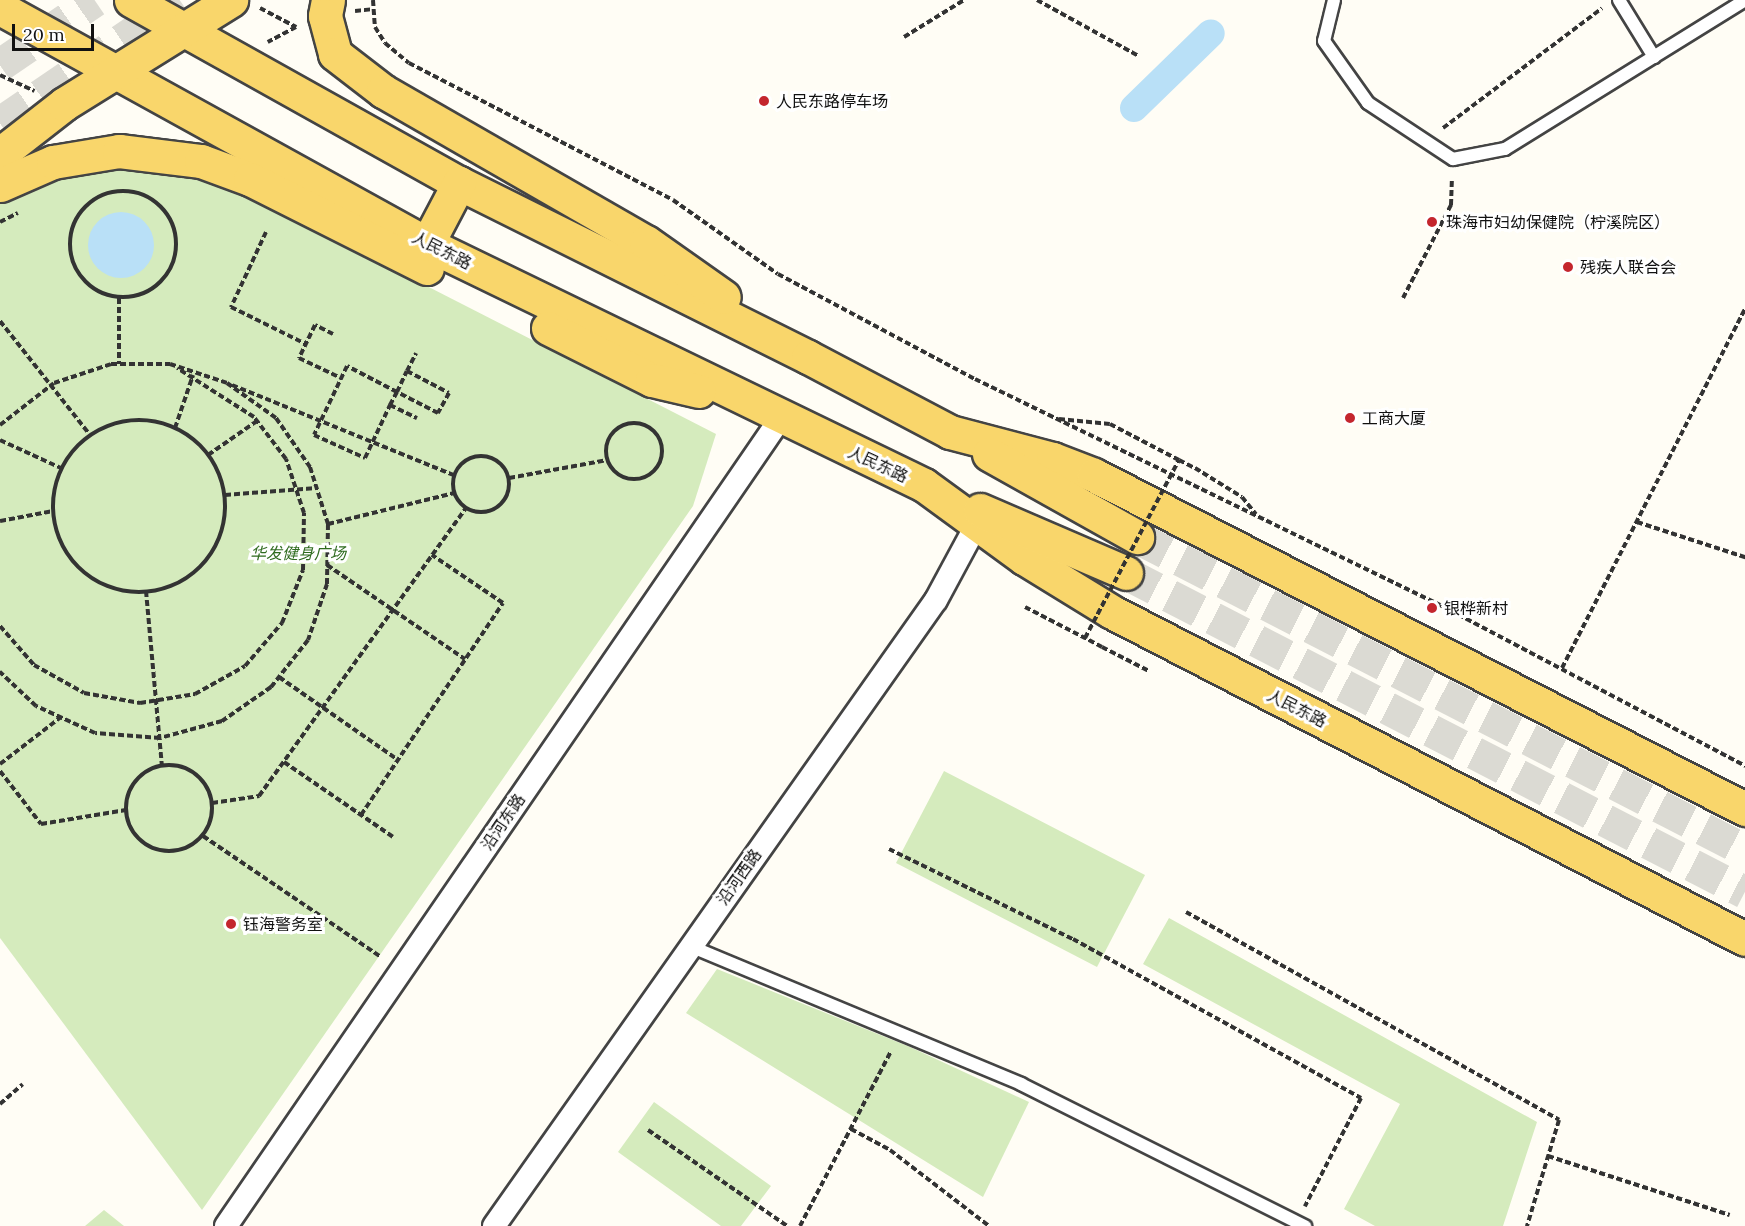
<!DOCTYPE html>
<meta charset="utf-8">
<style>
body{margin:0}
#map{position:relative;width:1745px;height:1226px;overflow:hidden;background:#fffdf5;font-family:Lora,"Noto Sans SC",serif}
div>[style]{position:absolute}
.green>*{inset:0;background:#d5ebbd}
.water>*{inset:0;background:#b9e0f7}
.round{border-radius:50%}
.canal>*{height:28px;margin:-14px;padding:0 14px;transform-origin:14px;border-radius:14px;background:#b9e0f7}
.primary-tunnel>*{height:33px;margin-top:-16.5px;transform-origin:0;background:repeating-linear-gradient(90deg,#dbdad3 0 33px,transparent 0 49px)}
.path>*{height:4px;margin-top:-2px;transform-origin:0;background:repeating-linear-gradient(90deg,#333 0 6px,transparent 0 9px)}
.path>.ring{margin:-2px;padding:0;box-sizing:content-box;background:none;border:4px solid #333;border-radius:50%}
.roads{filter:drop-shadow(2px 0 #444) drop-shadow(-2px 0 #444) drop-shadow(0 2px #444) drop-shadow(0 -2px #444)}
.lane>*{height:12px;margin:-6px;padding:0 6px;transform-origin:6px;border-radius:6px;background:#fff}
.street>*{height:22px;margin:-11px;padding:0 11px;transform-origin:11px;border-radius:11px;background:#fff}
.primary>*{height:33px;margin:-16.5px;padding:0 16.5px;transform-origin:16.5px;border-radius:16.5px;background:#f9d66b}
.path-bridge>*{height:4px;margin-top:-2px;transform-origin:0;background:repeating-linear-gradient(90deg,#333 0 6px,transparent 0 9px)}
.dots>*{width:16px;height:16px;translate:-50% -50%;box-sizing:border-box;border:3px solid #fff;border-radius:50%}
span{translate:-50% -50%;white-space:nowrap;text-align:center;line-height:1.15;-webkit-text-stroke:6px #fff;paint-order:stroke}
.poi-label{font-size:16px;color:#111}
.left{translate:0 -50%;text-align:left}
.street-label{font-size:16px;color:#111}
.park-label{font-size:16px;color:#2f6b1f;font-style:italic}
.scale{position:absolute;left:12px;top:24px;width:82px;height:27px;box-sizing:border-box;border:3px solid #111;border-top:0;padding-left:8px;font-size:18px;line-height:21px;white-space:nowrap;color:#111;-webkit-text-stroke:4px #fff;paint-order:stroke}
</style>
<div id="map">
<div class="green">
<i style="clip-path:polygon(108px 164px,164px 169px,239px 190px,716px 434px,693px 506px,202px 1210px,0 938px,0 201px,12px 194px)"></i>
<i style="clip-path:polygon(944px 771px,1145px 875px,1097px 967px,896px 863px)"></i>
<i style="clip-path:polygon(1169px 918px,1537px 1122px,1503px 1226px,1375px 1226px,1344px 1209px,1400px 1104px,1143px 964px)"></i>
<i style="clip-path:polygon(717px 969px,910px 1047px,1029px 1102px,983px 1197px,686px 1013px)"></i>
<i style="clip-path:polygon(654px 1102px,771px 1186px,741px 1226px,721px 1226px,618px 1152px)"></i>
<i style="clip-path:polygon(104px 1210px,124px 1226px,85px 1226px)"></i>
</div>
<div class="water">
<i class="round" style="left:88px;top:212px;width:66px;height:66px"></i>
</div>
<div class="canal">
<i style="left:1134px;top:108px;width:107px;rotate:-44.2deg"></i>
</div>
<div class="primary-tunnel">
<i style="left:0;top:65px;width:115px;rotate:-34.4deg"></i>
<i style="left:0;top:123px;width:218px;rotate:-34.3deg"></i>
<i style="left:1137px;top:537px;width:684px;rotate:27.24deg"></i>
<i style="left:1126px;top:573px;width:696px;rotate:27.26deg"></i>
</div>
<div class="path">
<i style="left:373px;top:0;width:27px;rotate:86deg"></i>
<i style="left:375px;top:27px;width:19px;rotate:58deg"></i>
<i style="left:385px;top:43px;width:31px;rotate:40deg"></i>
<i style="left:409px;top:63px;width:297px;rotate:27.4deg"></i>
<i style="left:673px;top:200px;width:128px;rotate:35.2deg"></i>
<i style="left:778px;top:274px;width:223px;rotate:28.1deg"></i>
<i style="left:975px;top:379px;width:519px;rotate:25.92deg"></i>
<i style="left:1442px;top:606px;width:343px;rotate:27.8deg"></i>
<i style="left:1037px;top:0;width:116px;rotate:28.8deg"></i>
<i style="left:260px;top:8px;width:41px;rotate:27.8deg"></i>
<i style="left:296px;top:27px;width:32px;rotate:152deg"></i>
<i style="left:355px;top:11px;width:18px;rotate:-6deg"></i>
<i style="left:904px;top:37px;width:70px;rotate:-31.7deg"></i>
<i style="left:0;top:75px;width:38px;rotate:25deg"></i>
<i style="left:1443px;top:128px;width:199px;rotate:-37deg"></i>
<i class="ring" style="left:70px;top:191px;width:102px;height:102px"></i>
<i style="left:0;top:222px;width:20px;rotate:-27deg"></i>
<i style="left:266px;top:232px;width:83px;rotate:115deg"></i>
<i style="left:231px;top:307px;width:84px;rotate:26.3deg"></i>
<i style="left:119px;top:298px;width:66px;rotate:90deg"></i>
<i style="left:1403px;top:298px;width:105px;rotate:-62.7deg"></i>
<i style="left:1451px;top:205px;width:27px;rotate:-88deg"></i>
<i style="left:0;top:321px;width:145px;rotate:51.7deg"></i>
<i style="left:333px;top:334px;width:20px;rotate:-153deg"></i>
<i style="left:315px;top:325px;width:37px;rotate:116deg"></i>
<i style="left:299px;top:358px;width:47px;rotate:25.5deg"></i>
<i style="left:407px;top:371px;width:47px;rotate:27.6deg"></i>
<i style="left:449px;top:393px;width:23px;rotate:119deg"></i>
<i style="left:438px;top:413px;width:46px;rotate:-152.9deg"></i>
<i style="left:397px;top:392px;width:56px;rotate:-152.5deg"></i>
<i style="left:347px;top:366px;width:76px;rotate:115.6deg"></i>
<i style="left:314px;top:435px;width:56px;rotate:24.3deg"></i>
<i style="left:365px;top:458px;width:59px;rotate:-64.7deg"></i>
<i style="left:390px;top:405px;width:15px;rotate:-62deg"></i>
<i style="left:397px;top:392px;width:23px;rotate:-65deg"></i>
<i style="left:407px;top:371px;width:20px;rotate:-63deg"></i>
<i style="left:232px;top:385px;width:240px;rotate:22.1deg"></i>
<i style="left:390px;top:405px;width:30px;rotate:26deg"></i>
<i style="left:1059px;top:419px;width:51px;rotate:5.6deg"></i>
<i style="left:1110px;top:424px;width:78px;rotate:27.6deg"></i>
<i class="ring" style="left:53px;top:420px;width:168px;height:168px"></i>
<i class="ring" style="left:606px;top:423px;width:52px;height:52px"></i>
<i style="left:0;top:425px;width:68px;rotate:-37.9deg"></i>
<i style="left:54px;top:383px;width:60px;rotate:-18.4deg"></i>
<i style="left:111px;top:364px;width:59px"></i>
<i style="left:170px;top:364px;width:60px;rotate:18.4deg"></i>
<i style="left:227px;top:383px;width:60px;rotate:35.5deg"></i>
<i style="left:276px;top:418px;width:60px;rotate:55.2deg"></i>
<i style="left:310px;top:467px;width:60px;rotate:72.5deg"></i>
<i style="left:328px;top:524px;width:60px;rotate:91deg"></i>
<i style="left:327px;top:584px;width:59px;rotate:108.7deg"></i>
<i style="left:308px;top:640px;width:60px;rotate:128.2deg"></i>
<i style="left:271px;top:687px;width:60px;rotate:145.2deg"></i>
<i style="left:222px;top:721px;width:64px;rotate:164.7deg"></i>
<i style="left:160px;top:738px;width:65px;rotate:-175.6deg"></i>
<i style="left:95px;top:733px;width:65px;rotate:-155.4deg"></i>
<i style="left:36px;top:706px;width:50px;rotate:-136.6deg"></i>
<i style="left:175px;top:428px;width:56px;rotate:-71.2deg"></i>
<i style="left:0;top:440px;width:67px;rotate:24.7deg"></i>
<i style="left:208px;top:455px;width:60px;rotate:-34.8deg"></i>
<i class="ring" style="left:453px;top:456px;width:52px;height:52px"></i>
<i style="left:1195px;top:468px;width:55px;rotate:31.7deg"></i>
<i style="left:1242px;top:497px;width:22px;rotate:51deg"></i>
<i style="left:509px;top:478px;width:100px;rotate:-10.4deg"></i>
<i style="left:225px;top:495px;width:92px;rotate:-4.4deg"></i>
<i style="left:0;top:521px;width:54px;rotate:-10.7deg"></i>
<i style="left:1637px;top:522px;width:114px;rotate:18deg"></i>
<i style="left:328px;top:524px;width:130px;rotate:-13.8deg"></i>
<i style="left:327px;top:565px;width:167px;rotate:34.3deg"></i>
<i style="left:146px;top:591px;width:176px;rotate:84.8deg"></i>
<i style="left:1025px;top:607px;width:68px;rotate:27.3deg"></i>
<i style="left:0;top:626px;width:52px;rotate:48.9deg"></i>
<i style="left:34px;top:665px;width:57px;rotate:29.2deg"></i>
<i style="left:84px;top:693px;width:57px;rotate:10.1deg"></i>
<i style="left:140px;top:703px;width:56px;rotate:-9.3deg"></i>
<i style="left:195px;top:694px;width:57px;rotate:-29.2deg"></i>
<i style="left:245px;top:666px;width:57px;rotate:-49.3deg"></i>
<i style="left:282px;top:623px;width:57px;rotate:-68.4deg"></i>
<i style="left:303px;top:570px;width:57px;rotate:-89deg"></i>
<i style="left:304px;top:513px;width:57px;rotate:-108.4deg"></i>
<i style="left:286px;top:459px;width:53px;rotate:-127.3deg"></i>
<i style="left:254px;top:417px;width:91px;rotate:-147.5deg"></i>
<i style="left:1102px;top:647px;width:53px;rotate:27.1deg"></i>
<i style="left:1562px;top:668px;width:403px;rotate:-63deg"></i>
<i style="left:279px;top:677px;width:145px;rotate:34.9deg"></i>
<i style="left:284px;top:762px;width:132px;rotate:34.5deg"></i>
<i style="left:0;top:764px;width:77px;rotate:-37.6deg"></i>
<i class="ring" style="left:126px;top:765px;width:82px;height:82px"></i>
<i style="left:0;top:771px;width:67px;rotate:52.3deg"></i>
<i style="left:41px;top:824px;width:86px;rotate:-9.4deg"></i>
<i style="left:212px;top:803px;width:48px;rotate:-8.5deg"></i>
<i style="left:259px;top:796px;width:355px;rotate:-54.3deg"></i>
<i style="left:361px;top:815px;width:255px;rotate:-56.2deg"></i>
<i style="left:503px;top:603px;width:86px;rotate:-145.9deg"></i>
<i style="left:203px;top:836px;width:215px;rotate:34.2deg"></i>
<i style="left:889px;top:849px;width:205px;rotate:26.1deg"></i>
<i style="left:1073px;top:939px;width:329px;rotate:28.9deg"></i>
<i style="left:1361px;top:1098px;width:122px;rotate:117.4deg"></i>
<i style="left:1186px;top:912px;width:427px;rotate:29.1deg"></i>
<i style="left:1559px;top:1120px;width:111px;rotate:106.8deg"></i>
<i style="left:0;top:1104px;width:30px;rotate:-41deg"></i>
<i style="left:851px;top:1129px;width:44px;rotate:28.3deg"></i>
<i style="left:890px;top:1150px;width:125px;rotate:37.5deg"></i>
<i style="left:648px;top:1130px;width:169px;rotate:34.6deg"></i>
<i style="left:1548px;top:1156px;width:191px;rotate:18deg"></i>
<i style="left:800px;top:1226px;width:197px;rotate:-62.5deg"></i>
</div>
<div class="roads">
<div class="lane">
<i style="left:1334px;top:0;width:42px;rotate:103.7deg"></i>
<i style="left:1324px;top:41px;width:76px;rotate:54.6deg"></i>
<i style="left:1368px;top:103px;width:102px;rotate:33.4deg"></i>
<i style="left:1453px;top:159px;width:53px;rotate:-10.9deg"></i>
<i style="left:1505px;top:149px;width:282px;rotate:-31.8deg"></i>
<i style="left:1619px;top:0;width:67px;rotate:58.4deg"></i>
<i style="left:690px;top:946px;width:359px;rotate:22.6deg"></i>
<i style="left:1021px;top:1084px;width:318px;rotate:26.6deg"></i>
</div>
<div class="street">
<i style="left:226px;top:1226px;width:979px;rotate:-55.53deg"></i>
<i style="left:494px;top:1226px;width:766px;rotate:-54.78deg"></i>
<i style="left:936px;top:600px;width:86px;rotate:-61.7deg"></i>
</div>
<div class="primary">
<i style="left:131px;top:0;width:376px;rotate:29.2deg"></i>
<i style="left:459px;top:183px;width:390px;rotate:26.5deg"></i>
<i style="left:808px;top:357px;width:161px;rotate:27.8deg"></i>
<i style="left:950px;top:432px;width:106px;rotate:14.7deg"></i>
<i style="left:1053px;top:459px;width:44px;rotate:21.3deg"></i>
<i style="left:1094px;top:475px;width:732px;rotate:27.16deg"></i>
<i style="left:328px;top:0;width:16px;rotate:101deg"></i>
<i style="left:325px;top:16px;width:39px;rotate:75deg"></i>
<i style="left:335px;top:54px;width:61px;rotate:37.6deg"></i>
<i style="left:383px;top:91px;width:303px;rotate:29.9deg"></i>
<i style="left:646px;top:242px;width:95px;rotate:35.2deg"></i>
<i style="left:0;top:8px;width:488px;rotate:28.9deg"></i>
<i style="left:427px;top:244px;width:552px;rotate:25.87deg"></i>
<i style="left:924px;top:485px;width:124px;rotate:36.1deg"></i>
<i style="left:1024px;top:558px;width:103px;rotate:31.5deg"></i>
<i style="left:1112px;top:612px;width:712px;rotate:27.32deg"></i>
<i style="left:0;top:154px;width:81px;rotate:-38deg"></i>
<i style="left:64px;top:104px;width:197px;rotate:-31.9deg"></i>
<i style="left:0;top:185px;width:58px;rotate:-23.5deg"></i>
<i style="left:53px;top:162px;width:67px;rotate:-9.5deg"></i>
<i style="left:119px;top:151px;width:83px;rotate:7deg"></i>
<i style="left:201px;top:161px;width:52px;rotate:20.2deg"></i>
<i style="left:250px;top:179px;width:198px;rotate:26.7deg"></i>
<i style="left:427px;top:244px;width:69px;rotate:-62.3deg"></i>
<i style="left:548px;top:328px;width:116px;rotate:26.6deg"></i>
<i style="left:652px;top:380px;width:48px;rotate:13.2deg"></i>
<i style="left:989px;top:454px;width:170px;rotate:29.3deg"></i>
<i style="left:980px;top:510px;width:159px;rotate:23.3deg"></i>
</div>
</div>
<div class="path-bridge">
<i style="left:1102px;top:647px;width:19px;rotate:-152deg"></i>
<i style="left:1085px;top:638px;width:201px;rotate:-62.2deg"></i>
<i style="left:1179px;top:460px;width:18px;rotate:27deg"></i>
</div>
<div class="dots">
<i style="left:764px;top:101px;background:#c4262e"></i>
<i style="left:1432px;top:222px;background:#c4262e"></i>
<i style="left:1568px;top:267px;background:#c4262e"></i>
<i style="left:1350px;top:418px;background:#c4262e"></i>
<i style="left:1432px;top:608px;background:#c4262e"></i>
<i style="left:231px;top:924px;background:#c4262e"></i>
</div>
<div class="poi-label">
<span class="left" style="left:776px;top:101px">人民东路停车场</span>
<span class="left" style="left:1446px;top:222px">珠海市妇幼保健院（柠溪院区）</span>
<span class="left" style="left:1580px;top:267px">残疾人联合会</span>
<span class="left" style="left:1362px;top:418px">工商大厦</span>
<span class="left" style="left:1444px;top:608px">银桦新村</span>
<span class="left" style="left:243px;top:924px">钰海警务室</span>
</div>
<div class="street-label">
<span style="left:442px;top:250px;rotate:27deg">人民东路</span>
<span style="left:878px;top:464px;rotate:25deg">人民东路</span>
<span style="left:1297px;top:708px;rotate:27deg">人民东路</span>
<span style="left:503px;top:822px;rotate:-56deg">沿河东路</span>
<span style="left:739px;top:877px;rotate:-55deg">沿河西路</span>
</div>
<div class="park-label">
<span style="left:298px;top:553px">华发健身广场</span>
</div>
<div class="scale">20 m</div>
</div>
